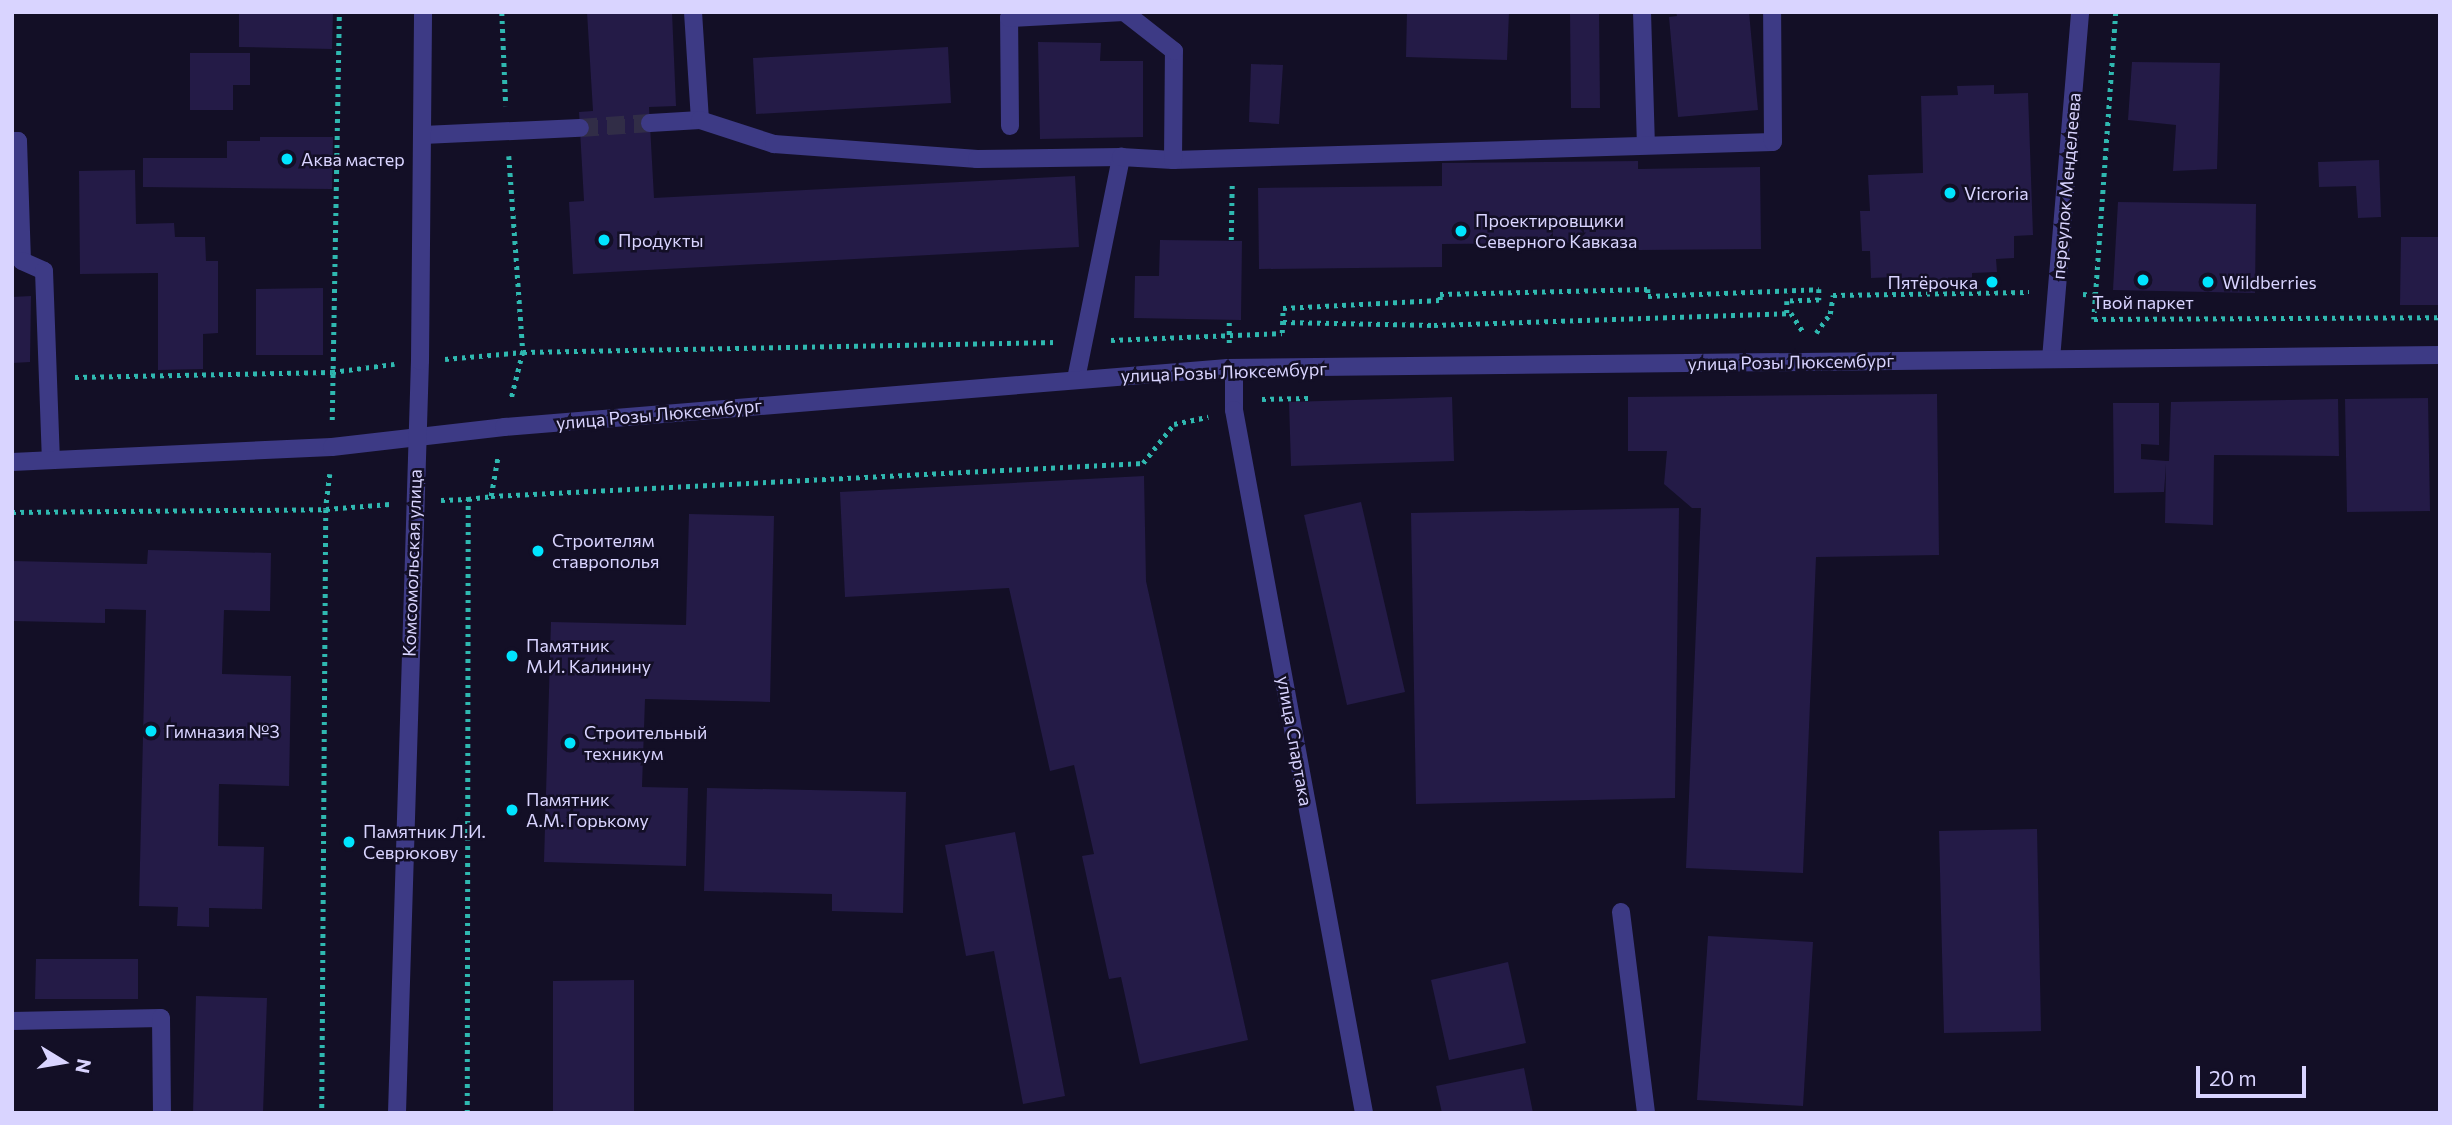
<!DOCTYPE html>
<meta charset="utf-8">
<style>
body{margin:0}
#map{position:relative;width:2452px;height:1125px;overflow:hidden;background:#130f26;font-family:Commissioner,sans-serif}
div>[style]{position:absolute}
.building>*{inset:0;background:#241b47}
.minor-tunnel>*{height:18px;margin-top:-9px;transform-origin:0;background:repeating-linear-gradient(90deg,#312d47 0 18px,transparent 0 27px)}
.path>*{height:4.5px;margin-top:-2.25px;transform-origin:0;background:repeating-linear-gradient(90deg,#2fb8b0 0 3.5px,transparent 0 8.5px)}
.minor>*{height:18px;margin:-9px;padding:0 9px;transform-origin:9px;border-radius:9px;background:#3d3a85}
.dots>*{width:19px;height:19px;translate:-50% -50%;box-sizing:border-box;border:4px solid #130f26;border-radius:50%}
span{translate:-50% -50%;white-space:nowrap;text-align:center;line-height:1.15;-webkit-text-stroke:5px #130f26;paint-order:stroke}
.poi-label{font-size:18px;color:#d9d4ff}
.left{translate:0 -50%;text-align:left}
.right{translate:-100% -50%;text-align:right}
.street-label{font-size:18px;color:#d9d4ff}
.frame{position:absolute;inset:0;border:14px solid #d9d4ff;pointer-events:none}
.north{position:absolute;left:28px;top:1027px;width:70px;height:70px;-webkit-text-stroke:5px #130f26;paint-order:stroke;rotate:101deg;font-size:19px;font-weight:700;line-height:28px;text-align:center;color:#d9d4ff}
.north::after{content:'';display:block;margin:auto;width:24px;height:32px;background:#d9d4ff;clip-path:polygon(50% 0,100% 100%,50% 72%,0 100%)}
.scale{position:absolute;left:2196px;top:1066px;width:110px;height:32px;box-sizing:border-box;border:4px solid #d9d4ff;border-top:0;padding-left:9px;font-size:21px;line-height:24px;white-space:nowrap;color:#d9d4ff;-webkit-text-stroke:5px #130f26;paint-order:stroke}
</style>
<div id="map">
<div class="building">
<i style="clip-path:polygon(239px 12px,333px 12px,332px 49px,239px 47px)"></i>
<i style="clip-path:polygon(587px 12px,672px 12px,676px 106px,649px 107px,654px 198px,1075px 176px,1079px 247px,573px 274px,569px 202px,584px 201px,579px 112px,593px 111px)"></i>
<i style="clip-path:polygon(1407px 12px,1509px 12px,1507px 60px,1406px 57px)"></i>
<i style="clip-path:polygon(1570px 12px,1599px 12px,1600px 108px,1571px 108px)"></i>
<i style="clip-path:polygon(1676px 12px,1749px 12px,1758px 110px,1678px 117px,1669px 17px,1677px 16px)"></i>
<i style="clip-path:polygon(1038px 42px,1101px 43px,1100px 61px,1143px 61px,1143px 137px,1040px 139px)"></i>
<i style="clip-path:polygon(948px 47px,951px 103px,756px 114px,753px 58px)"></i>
<i style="clip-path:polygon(190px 53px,250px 53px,250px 85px,233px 85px,233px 110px,190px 110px)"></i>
<i style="clip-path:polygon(2132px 62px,2220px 63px,2217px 169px,2173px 171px,2176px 125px,2128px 120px)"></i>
<i style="clip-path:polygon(1251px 64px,1283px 65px,1279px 124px,1249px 122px)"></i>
<i style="clip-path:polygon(1994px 85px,1994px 94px,2028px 93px,2033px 235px,2014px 236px,2014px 258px,1996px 259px,1997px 272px,1972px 273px,1972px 279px,1896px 282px,1895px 277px,1871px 278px,1870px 251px,1862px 251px,1860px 211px,1870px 211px,1868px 175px,1923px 173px,1921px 96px,1958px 95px,1957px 86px)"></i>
<i style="clip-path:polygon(260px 137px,333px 137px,332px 189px,143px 187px,143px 158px,227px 158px,227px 141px,260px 141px)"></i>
<i style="clip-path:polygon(2379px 160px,2381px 217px,2358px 218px,2356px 186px,2319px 187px,2318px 162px)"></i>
<i style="clip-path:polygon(1638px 161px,1638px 169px,1760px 167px,1761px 249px,1638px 250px,1638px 242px,1442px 244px,1442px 267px,1259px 269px,1258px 188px,1442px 186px,1442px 163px)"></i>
<i style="clip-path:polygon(135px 170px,136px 224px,174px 223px,175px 237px,205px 237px,206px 261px,218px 261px,218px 333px,203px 334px,203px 369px,158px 370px,158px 273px,80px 274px,79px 171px)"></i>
<i style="clip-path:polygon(2118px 202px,2256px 204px,2255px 293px,2113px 290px)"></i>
<i style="clip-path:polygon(2401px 237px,2440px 237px,2440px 305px,2400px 305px)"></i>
<i style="clip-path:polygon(1160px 240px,1242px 241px,1241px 320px,1134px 318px,1135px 276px,1159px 276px)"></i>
<i style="clip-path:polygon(323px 288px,323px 355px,256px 355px,256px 289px)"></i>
<i style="clip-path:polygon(31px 296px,30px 362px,12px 363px,12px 297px)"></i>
<i style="clip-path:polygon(1937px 394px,1939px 555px,1816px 557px,1803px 873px,1686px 868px,1701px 508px,1692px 508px,1664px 484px,1667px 451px,1628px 451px,1628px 397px)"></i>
<i style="clip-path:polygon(1452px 397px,1454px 461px,1291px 466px,1289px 402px)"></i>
<i style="clip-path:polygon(2428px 398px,2430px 511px,2347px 512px,2345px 399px)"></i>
<i style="clip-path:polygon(2338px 399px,2339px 456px,2214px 455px,2213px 525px,2165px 523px,2166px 464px,2164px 492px,2114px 493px,2113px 403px,2159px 403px,2159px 445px,2141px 444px,2141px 459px,2166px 461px,2169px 461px,2171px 402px)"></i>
<i style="clip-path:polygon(1144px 476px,1146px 581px,1248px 1040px,1140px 1064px,1121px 977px,1109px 979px,1082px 856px,1094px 854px,1074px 765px,1050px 771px,1009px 588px,845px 597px,840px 492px)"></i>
<i style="clip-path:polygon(1361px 502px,1405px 692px,1347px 705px,1304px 515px)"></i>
<i style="clip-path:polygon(1679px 508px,1675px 798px,1416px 804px,1411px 513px)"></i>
<i style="clip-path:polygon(689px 514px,774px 516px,770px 702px,645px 699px,642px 787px,688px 788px,686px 866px,544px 862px,551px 622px,686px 625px)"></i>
<i style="clip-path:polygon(148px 550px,271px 553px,270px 611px,224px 610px,222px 674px,291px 676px,289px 786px,219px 784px,218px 846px,264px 847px,262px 909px,209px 908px,209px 927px,177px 926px,178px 907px,139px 906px,146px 610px,105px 609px,105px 623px,12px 621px,12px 561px,147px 564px)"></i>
<i style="clip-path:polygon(707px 788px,906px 792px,903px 913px,832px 911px,832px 894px,704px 891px)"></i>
<i style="clip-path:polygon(2037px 829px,2041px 1031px,1944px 1033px,1939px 831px)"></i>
<i style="clip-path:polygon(1015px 832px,1065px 1096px,1023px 1104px,994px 951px,966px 956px,945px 845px)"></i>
<i style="clip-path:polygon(1708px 936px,1813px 942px,1803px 1106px,1697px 1100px)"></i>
<i style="clip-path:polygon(36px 959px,138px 959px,138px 999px,35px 999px)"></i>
<i style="clip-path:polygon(1508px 962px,1526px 1043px,1449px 1060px,1431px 980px)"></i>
<i style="clip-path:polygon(634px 980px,634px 1113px,553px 1113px,553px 981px)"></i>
<i style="clip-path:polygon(196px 996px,267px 998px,263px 1113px,193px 1113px)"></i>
<i style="clip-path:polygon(1524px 1068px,1533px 1113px,1442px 1113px,1436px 1086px)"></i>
</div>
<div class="minor-tunnel">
<i style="left:580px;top:128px;width:70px;rotate:-4.1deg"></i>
</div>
<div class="path">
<i style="left:502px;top:12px;width:94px;rotate:87.6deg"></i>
<i style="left:2116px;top:12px;width:308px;rotate:94.1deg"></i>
<i style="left:2094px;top:319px;width:346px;rotate:-0.3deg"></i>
<i style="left:509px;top:156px;width:196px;rotate:85.9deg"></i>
<i style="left:523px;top:352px;width:534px;rotate:-1.07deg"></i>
<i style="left:1231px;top:240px;width:57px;rotate:-89deg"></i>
<i style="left:2083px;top:294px;width:13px;rotate:4deg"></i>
<i style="left:1283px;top:322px;width:151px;rotate:1.1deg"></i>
<i style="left:1434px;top:325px;width:357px;rotate:-1.9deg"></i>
<i style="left:1791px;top:313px;width:24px;rotate:57deg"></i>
<i style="left:1816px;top:333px;width:24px;rotate:-54deg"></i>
<i style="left:1830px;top:314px;width:19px;rotate:-81deg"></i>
<i style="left:1833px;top:295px;width:196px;rotate:-0.9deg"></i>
<i style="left:1111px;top:340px;width:171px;rotate:-2.3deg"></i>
<i style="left:1282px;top:333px;width:25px;rotate:-88deg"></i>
<i style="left:1283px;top:308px;width:157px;rotate:-2.9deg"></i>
<i style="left:1440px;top:300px;width:6px;rotate:-90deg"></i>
<i style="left:1440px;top:294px;width:208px;rotate:-1.4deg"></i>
<i style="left:1648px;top:289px;width:7px;rotate:90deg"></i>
<i style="left:1648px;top:296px;width:171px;rotate:-2.3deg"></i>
<i style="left:1819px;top:289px;width:11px;rotate:90deg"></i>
<i style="left:1819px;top:300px;width:32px;rotate:178deg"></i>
<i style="left:1787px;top:301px;width:12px;rotate:90deg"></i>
<i style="left:1229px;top:343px;width:23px;rotate:-90deg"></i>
<i style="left:445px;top:359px;width:78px;rotate:-5.1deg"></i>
<i style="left:523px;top:352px;width:49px;rotate:104deg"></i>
<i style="left:75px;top:377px;width:257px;rotate:-1.1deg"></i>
<i style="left:332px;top:372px;width:63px;rotate:-7.4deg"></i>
<i style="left:1262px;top:399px;width:47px;rotate:-1.2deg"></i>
<i style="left:332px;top:420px;width:408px;rotate:-89deg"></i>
<i style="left:330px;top:474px;width:35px;rotate:97deg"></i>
<i style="left:326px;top:509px;width:64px;rotate:-4.5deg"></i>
<i style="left:491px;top:496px;width:653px;rotate:-2.9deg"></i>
<i style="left:1143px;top:463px;width:50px;rotate:-51.5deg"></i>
<i style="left:1174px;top:424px;width:35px;rotate:-12deg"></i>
<i style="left:441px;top:500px;width:27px;rotate:-2deg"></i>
<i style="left:12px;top:512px;width:314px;rotate:-0.5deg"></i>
<i style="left:326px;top:509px;width:604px;rotate:90.38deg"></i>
<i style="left:467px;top:1113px;width:614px;rotate:-89.91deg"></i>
<i style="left:468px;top:499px;width:23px;rotate:-7deg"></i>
<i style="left:491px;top:496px;width:41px;rotate:-80.1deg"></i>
</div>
<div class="minor">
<i style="left:693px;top:12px;width:108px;rotate:86.3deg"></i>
<i style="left:1642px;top:12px;width:131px;rotate:88.3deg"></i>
<i style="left:650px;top:123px;width:50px;rotate:-3.4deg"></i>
<i style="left:700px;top:120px;width:78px;rotate:18deg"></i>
<i style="left:774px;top:144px;width:204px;rotate:4.2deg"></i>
<i style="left:977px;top:159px;width:144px;rotate:-0.8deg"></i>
<i style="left:1010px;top:126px;width:108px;rotate:-90.5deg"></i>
<i style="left:1009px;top:18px;width:115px;rotate:-3deg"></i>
<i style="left:423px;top:135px;width:157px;rotate:-2.6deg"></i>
<i style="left:12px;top:141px;width:6px"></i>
<i style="left:18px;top:141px;width:120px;rotate:88.1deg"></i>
<i style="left:22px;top:261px;width:24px;rotate:24deg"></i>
<i style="left:44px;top:271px;width:189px;rotate:87.9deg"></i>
<i style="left:1173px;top:160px;width:600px;rotate:-1.72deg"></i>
<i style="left:1773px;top:142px;width:130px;rotate:-90.4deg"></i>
<i style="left:2051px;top:359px;width:348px;rotate:-85.2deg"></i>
<i style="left:1234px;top:368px;width:42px;rotate:90deg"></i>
<i style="left:1234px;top:410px;width:715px;rotate:79.52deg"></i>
<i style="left:1076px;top:379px;width:227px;rotate:-78.5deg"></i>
<i style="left:1121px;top:157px;width:52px;rotate:3.3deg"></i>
<i style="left:1173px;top:160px;width:109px;rotate:-89.5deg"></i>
<i style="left:1174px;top:51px;width:63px;rotate:-142deg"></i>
<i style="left:12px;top:462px;width:320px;rotate:-2.7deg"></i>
<i style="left:332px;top:447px;width:173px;rotate:-6.6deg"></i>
<i style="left:504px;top:427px;width:726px;rotate:-4.66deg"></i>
<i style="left:1228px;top:368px;width:1212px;rotate:-0.61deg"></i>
<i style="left:1621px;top:912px;width:203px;rotate:82.9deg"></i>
<i style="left:12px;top:1021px;width:149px;rotate:-1.2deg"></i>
<i style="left:161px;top:1018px;width:95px;rotate:89.4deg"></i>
<i style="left:397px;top:1113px;width:752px;rotate:-88.25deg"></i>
<i style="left:420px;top:361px;width:349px;rotate:-89.5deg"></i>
</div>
<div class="dots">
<i style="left:287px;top:159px;background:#00e5ff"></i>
<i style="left:1950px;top:193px;background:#00e5ff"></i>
<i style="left:1461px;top:231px;background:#00e5ff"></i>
<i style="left:604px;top:240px;background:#00e5ff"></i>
<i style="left:2143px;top:280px;background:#00e5ff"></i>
<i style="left:1992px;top:282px;background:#00e5ff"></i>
<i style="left:2208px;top:282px;background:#00e5ff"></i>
<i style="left:538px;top:551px;background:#00e5ff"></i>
<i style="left:512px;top:656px;background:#00e5ff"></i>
<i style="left:151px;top:731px;background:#00e5ff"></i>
<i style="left:570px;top:743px;background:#00e5ff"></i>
<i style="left:512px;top:810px;background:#00e5ff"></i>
<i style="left:349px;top:842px;background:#00e5ff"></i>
</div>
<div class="poi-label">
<span class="left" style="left:301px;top:159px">Аква мастер</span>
<span class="left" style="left:1964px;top:193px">Vicroria</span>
<span class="left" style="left:1475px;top:231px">Проектировщики<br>Северного Кавказа</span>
<span class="left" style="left:618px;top:240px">Продукты</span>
<span class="right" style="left:1978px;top:282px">Пятёрочка</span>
<span class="left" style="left:2222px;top:282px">Wildberries</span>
<span style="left:2143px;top:302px">Твой паркет</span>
<span class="left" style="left:552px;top:551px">Строителям<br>ставрополья</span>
<span class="left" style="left:526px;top:656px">Памятник<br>М.И. Калинину</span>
<span class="left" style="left:165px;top:731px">Гимназия №3</span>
<span class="left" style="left:584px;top:743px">Строительный<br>техникум</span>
<span class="left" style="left:526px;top:810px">Памятник<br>А.М. Горькому</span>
<span class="left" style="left:363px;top:842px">Памятник Л.И.<br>Севрюкову</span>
</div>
<div class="street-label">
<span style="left:2066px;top:186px;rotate:-85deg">переулок Менделеева</span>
<span style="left:1791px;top:362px;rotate:-1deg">улица Розы Люксембург</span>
<span style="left:1224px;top:372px;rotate:-2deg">улица Розы Люксембург</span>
<span style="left:659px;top:414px;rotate:-5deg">улица Розы Люксембург</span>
<span style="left:412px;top:563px;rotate:-88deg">Комсомольская улица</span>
<span style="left:1295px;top:741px;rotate:80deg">улица Спартака</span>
</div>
<div class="frame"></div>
<div class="north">N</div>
<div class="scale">20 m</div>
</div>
